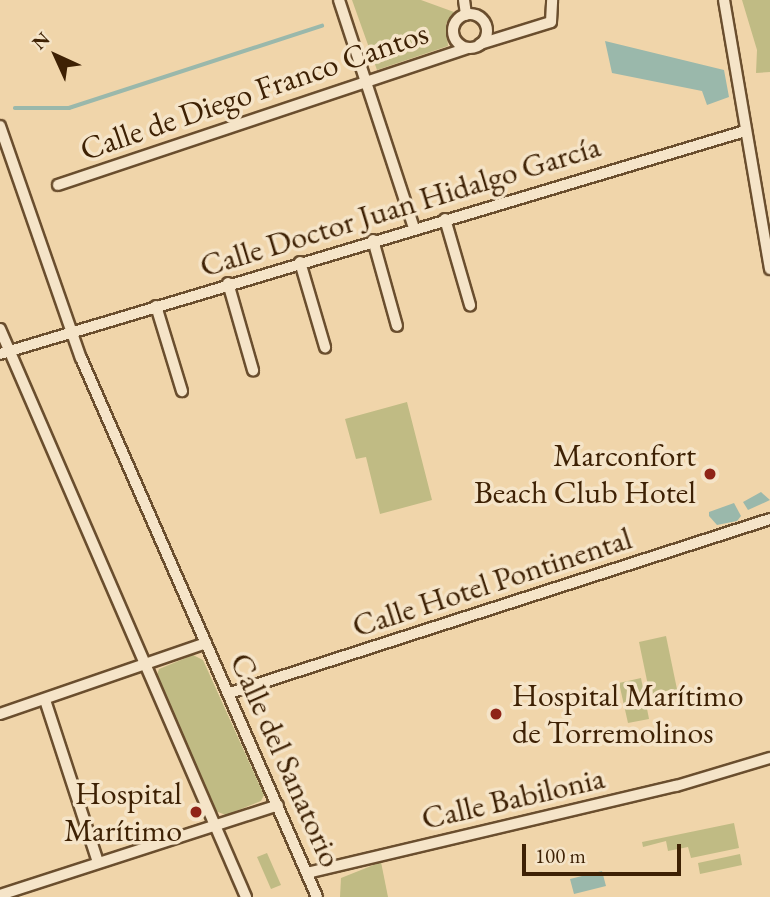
<!DOCTYPE html>
<meta charset="utf-8">
<style>
body{margin:0}
#map{position:relative;width:770px;height:897px;overflow:hidden;background:#f0d5aa;font-family:"EB Garamond",serif}
div>[style]{position:absolute}
.green>*{inset:0;background:#c0bb84}
.water>*{inset:0;background:#9ab8ab}
.stream>*{height:3.5px;margin:-1.75px;padding:0 1.75px;transform-origin:1.75px;border-radius:1.75px;background:#9ab8ab}
.roads{filter:drop-shadow(2px 0 #6a4e2e) drop-shadow(-2px 0 #6a4e2e) drop-shadow(0 2px #6a4e2e) drop-shadow(0 -2px #6a4e2e)}
.minor>*{height:10px;margin:-5px;padding:0 5px;transform-origin:5px;border-radius:5px;background:#f5e4c8}
.minor>.ring{margin:-5px;padding:0;box-sizing:content-box;background:none;border:10px solid #f5e4c8;border-radius:50%}
.dots>*{width:19px;height:19px;translate:-50% -50%;box-sizing:border-box;border:4px solid #f5e4c8;border-radius:50%}
span{translate:-50% -50%;white-space:nowrap;text-align:center;line-height:1.15;-webkit-text-stroke:7px #f5e4c8;paint-order:stroke}
.street-label{font-size:32px;color:#3e2104}
.poi-label{font-size:32px;color:#3e2104}
.right{translate:-100% -50%;text-align:right}
.left{translate:0 -50%;text-align:left}
.north{position:absolute;left:21px;top:21px;width:70px;height:70px;-webkit-text-stroke:5px #f5e4c8;paint-order:stroke;rotate:315deg;font-size:19px;font-weight:700;line-height:28px;text-align:center;color:#3e2104}
.north::after{content:'';display:block;margin:auto;width:24px;height:32px;background:#3e2104;clip-path:polygon(50% 0,100% 100%,50% 72%,0 100%)}
.scale{position:absolute;left:522px;top:844px;width:159px;height:32px;box-sizing:border-box;border:4px solid #3e2104;border-top:0;padding-left:9px;font-size:21px;line-height:24px;white-space:nowrap;color:#3e2104;-webkit-text-stroke:5px #f5e4c8;paint-order:stroke}
</style>
<div id="map">
<div class="green">
<i style="clip-path:polygon(352px 0,421px 0,454px 12px,446px 24px,448px 46px,377px 70px)"></i>
<i style="clip-path:polygon(742px 0,770px 0,770px 72px,756px 73px,757px 50px)"></i>
<i style="clip-path:polygon(407px 402px,432px 500px,380px 514px,366px 457px,356px 459px,345px 419px)"></i>
<i style="clip-path:polygon(666px 636px,678px 694px,651px 700px,639px 642px)"></i>
<i style="clip-path:polygon(193px 655px,203px 660px,264px 795px,261px 801px,226px 815px,215px 811px,156px 678px,159px 669px)"></i>
<i style="clip-path:polygon(641px 678px,649px 719px,628px 723px,619px 683px)"></i>
<i style="clip-path:polygon(734px 823px,739px 848px,691px 858px,688px 847px,668px 851px,666px 841px,643px 847px,642px 842px)"></i>
<i style="clip-path:polygon(267px 853px,281px 885px,271px 889px,257px 857px)"></i>
<i style="clip-path:polygon(740px 854px,742px 865px,700px 874px,698px 863px)"></i>
<i style="clip-path:polygon(381px 862px,388px 897px,340px 897px,341px 878px)"></i>
</div>
<div class="water">
<i style="clip-path:polygon(605px 41px,724px 70px,729px 97px,707px 105px,702px 91px,612px 73px)"></i>
<i style="clip-path:polygon(761px 492px,770px 500px,748px 510px,743px 502px)"></i>
<i style="clip-path:polygon(734px 503px,741px 516px,737px 521px,717px 525px,709px 516px,709px 512px)"></i>
<i style="clip-path:polygon(602px 871px,606px 886px,574px 894px,570px 879px)"></i>
</div>
<div class="stream">
<i style="left:15px;top:108px;width:54px"></i>
<i style="left:69px;top:108px;width:266px;rotate:-18deg"></i>
</div>
<div class="roads">
<div class="minor">
<i style="left:339px;top:0;width:240px;rotate:71.8deg"></i>
<i style="left:464px;top:0;width:15px;rotate:82deg"></i>
<i style="left:724px;top:0;width:273px;rotate:80.3deg"></i>
<i class="ring" style="left:453px;top:14px;width:24px;height:24px"></i>
<i style="left:480px;top:44px;width:74px;rotate:-17.2deg"></i>
<i style="left:551px;top:22px;width:22px;rotate:-87deg"></i>
<i style="left:0;top:126px;width:246px;rotate:70.8deg"></i>
<i style="left:81px;top:358px;width:588px;rotate:66.35deg"></i>
<i style="left:58px;top:185px;width:431px;rotate:-18.5deg"></i>
<i style="left:445px;top:219px;width:90px;rotate:73.8deg"></i>
<i style="left:373px;top:240px;width:89px;rotate:74.4deg"></i>
<i style="left:300px;top:262px;width:89px;rotate:73.6deg"></i>
<i style="left:228px;top:283px;width:91px;rotate:74deg"></i>
<i style="left:156px;top:306px;width:89px;rotate:73deg"></i>
<i style="left:0;top:329px;width:619px;rotate:66.58deg"></i>
<i style="left:0;top:354px;width:778px;rotate:-16.66deg"></i>
<i style="left:230px;top:693px;width:567px;rotate:-17.86deg"></i>
<i style="left:45px;top:700px;width:170px;rotate:71.9deg"></i>
<i style="left:0;top:714px;width:218px;rotate:-19deg"></i>
<i style="left:307px;top:873px;width:379px;rotate:-13.3deg"></i>
<i style="left:676px;top:786px;width:98px;rotate:-16.6deg"></i>
<i style="left:0;top:895px;width:292px;rotate:-17.9deg"></i>
</div>
</div>
<div class="dots">
<i style="left:710px;top:474px;background:#8f2418"></i>
<i style="left:496px;top:714px;background:#8f2418"></i>
<i style="left:196px;top:812px;background:#8f2418"></i>
</div>
<div class="street-label">
<span style="left:254px;top:91px;rotate:-19deg">Calle de Diego Franco Cantos</span>
<span style="left:400px;top:206px;rotate:-17deg">Calle Doctor Juan Hidalgo García</span>
<span style="left:492px;top:582px;rotate:-18deg">Calle Hotel Pontinental</span>
<span style="left:286px;top:760px;rotate:66deg">Calle del Sanatorio</span>
<span style="left:513px;top:798px;rotate:-13deg">Calle Babilonia</span>
</div>
<div class="poi-label">
<span class="right" style="left:696px;top:474px">Marconfort<br>Beach Club Hotel</span>
<span class="left" style="left:512px;top:714px">Hospital Marítimo<br>de Torremolinos</span>
<span class="right" style="left:182px;top:812px">Hospital<br>Marítimo</span>
</div>
<div class="north">N</div>
<div class="scale">100 m</div>
</div>
